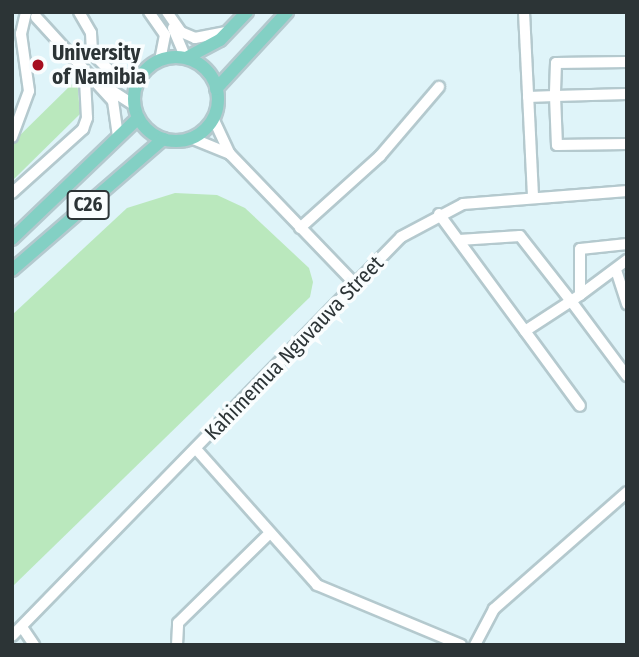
<!DOCTYPE html>
<style>
body{margin:0}
#map{position:relative;width:639px;height:657px;overflow:hidden;background:#dff4f9;font-family:"Fira Sans Condensed",sans-serif}
div>[style]{position:absolute}
.green>*{inset:0;background:#bae8bd}
.roads{filter:drop-shadow(2px 0 #b4c9ce) drop-shadow(-2px 0 #b4c9ce) drop-shadow(0 2px #b4c9ce) drop-shadow(0 -2px #b4c9ce)}
.minor>*{height:10px;margin:-5px;padding:0 5px;transform-origin:5px;border-radius:5px;background:#fff}
.major>*{height:12px;margin:-6px;padding:0 6px;transform-origin:6px;border-radius:6px;background:#83d0c4}
.major>.ring{margin:-6px;padding:0;box-sizing:content-box;background:none;border:12px solid #83d0c4;border-radius:50%}
.dots>*{width:19px;height:19px;translate:-50% -50%;box-sizing:border-box;border:4px solid #f9fdfe;border-radius:50%}
span{translate:-50% -50%;white-space:nowrap;text-align:center;line-height:1.15;-webkit-text-stroke:7px #f9fdfe;paint-order:stroke}
.shield-label span{padding:2px 5px;background:#f9fdfe;border:2px solid;border-radius:5px;-webkit-text-stroke-width:0}
.shield-label{font-size:19px;color:#2c3436;font-weight:700}
.poi-label{font-size:21px;color:#2c3436;font-weight:700}
.left{translate:0 -50%;text-align:left}
.street-label{font-size:21px;color:#2c3436}
.frame{position:absolute;inset:0;border:14px solid #2c3436;pointer-events:none}
</style>
<div id="map">
<div class="green">
<i style="clip-path:polygon(77px 79px,80px 114px,12px 181px,12px 143px)"></i>
<i style="clip-path:polygon(175px 193px,217px 195px,245px 208px,309px 268px,313px 282px,310px 297px,12px 587px,12px 315px,127px 208px)"></i>
</div>
<div class="roads">
<div class="minor">
<i style="left:79px;top:12px;width:24px;rotate:60deg"></i>
<i style="left:91px;top:33px;width:20px;rotate:87deg"></i>
<i style="left:92px;top:53px;width:27px;rotate:45deg"></i>
<i style="left:111px;top:72px;width:29px;rotate:14deg"></i>
<i style="left:149px;top:12px;width:28px;rotate:55deg"></i>
<i style="left:165px;top:35px;width:26px;rotate:101deg"></i>
<i style="left:167px;top:12px;width:24px;rotate:55deg"></i>
<i style="left:181px;top:32px;width:15px;rotate:23deg"></i>
<i style="left:195px;top:38px;width:33px;rotate:-11deg"></i>
<i style="left:524px;top:12px;width:185px;rotate:87.2deg"></i>
<i style="left:36px;top:17px;width:114px;rotate:47.5deg"></i>
<i style="left:113px;top:101px;width:36px;rotate:82deg"></i>
<i style="left:173px;top:28px;width:33px;rotate:67deg"></i>
<i style="left:627px;top:62px;width:71px;rotate:179.2deg"></i>
<i style="left:556px;top:63px;width:33px;rotate:92deg"></i>
<i style="left:555px;top:96px;width:72px;rotate:-1.6deg"></i>
<i style="left:97px;top:81px;width:44px;rotate:33deg"></i>
<i style="left:528px;top:97px;width:27px;rotate:-2deg"></i>
<i style="left:555px;top:96px;width:49px;rotate:87.7deg"></i>
<i style="left:557px;top:145px;width:70px;rotate:-0.8deg"></i>
<i style="left:213px;top:118px;width:40px;rotate:65deg"></i>
<i style="left:230px;top:154px;width:182px;rotate:46.1deg"></i>
<i style="left:12px;top:137px;width:49px;rotate:-69.7deg"></i>
<i style="left:29px;top:91px;width:58px;rotate:-98deg"></i>
<i style="left:21px;top:34px;width:23px;rotate:-77deg"></i>
<i style="left:191px;top:138px;width:42px;rotate:22.3deg"></i>
<i style="left:12px;top:193px;width:96px;rotate:-42deg"></i>
<i style="left:83px;top:129px;width:12px;rotate:-70deg"></i>
<i style="left:87px;top:118px;width:38px;rotate:-93deg"></i>
<i style="left:439px;top:214px;width:238px;rotate:53.7deg"></i>
<i style="left:300px;top:228px;width:108px;rotate:-42deg"></i>
<i style="left:380px;top:156px;width:91px;rotate:-49.5deg"></i>
<i style="left:459px;top:240px;width:61px;rotate:-3.8deg"></i>
<i style="left:520px;top:236px;width:83px;rotate:51.9deg"></i>
<i style="left:571px;top:301px;width:11px;rotate:-34deg"></i>
<i style="left:627px;top:244px;width:47px;rotate:173.9deg"></i>
<i style="left:580px;top:249px;width:46px;rotate:90deg"></i>
<i style="left:580px;top:295px;width:59px;rotate:-36.7deg"></i>
<i style="left:616px;top:270px;width:36px;rotate:72deg"></i>
<i style="left:525px;top:331px;width:55px;rotate:-33.1deg"></i>
<i style="left:571px;top:301px;width:94px;rotate:53.3deg"></i>
<i style="left:196px;top:449px;width:182px;rotate:48.3deg"></i>
<i style="left:317px;top:585px;width:156px;rotate:22.6deg"></i>
<i style="left:22px;top:627px;width:22px;rotate:56deg"></i>
<i style="left:12px;top:636px;width:557px;rotate:-45.73deg"></i>
<i style="left:401px;top:237px;width:70px;rotate:-28deg"></i>
<i style="left:463px;top:204px;width:165px;rotate:-4.5deg"></i>
<i style="left:177px;top:645px;width:22px;rotate:-87deg"></i>
<i style="left:178px;top:623px;width:127px;rotate:-44.4deg"></i>
<i style="left:475px;top:645px;width:41px;rotate:-62.2deg"></i>
<i style="left:494px;top:609px;width:177px;rotate:-41.3deg"></i>
</div>
<div class="major">
<i class="ring" style="left:134px;top:57px;width:72px;height:72px"></i>
<i style="left:186px;top:58px;width:38px;rotate:-28deg"></i>
<i style="left:220px;top:40px;width:39px;rotate:-46deg"></i>
<i style="left:216px;top:89px;width:105px;rotate:-47.3deg"></i>
<i style="left:12px;top:239px;width:175px;rotate:-43.8deg"></i>
<i style="left:12px;top:270px;width:200px;rotate:-40.9deg"></i>
</div>
</div>
<div class="dots">
<i style="left:38px;top:65px;background:#a60e1f"></i>
</div>
<div class="shield-label">
<span style="left:88px;top:205px">C26</span>
</div>
<div class="poi-label">
<span class="left" style="left:52px;top:65px">University<br>of Namibia</span>
</div>
<div class="street-label">
<span style="left:294px;top:348px;rotate:-46deg">Kahimemua Nguvauva Street</span>
</div>
<div class="frame"></div>
</div>
